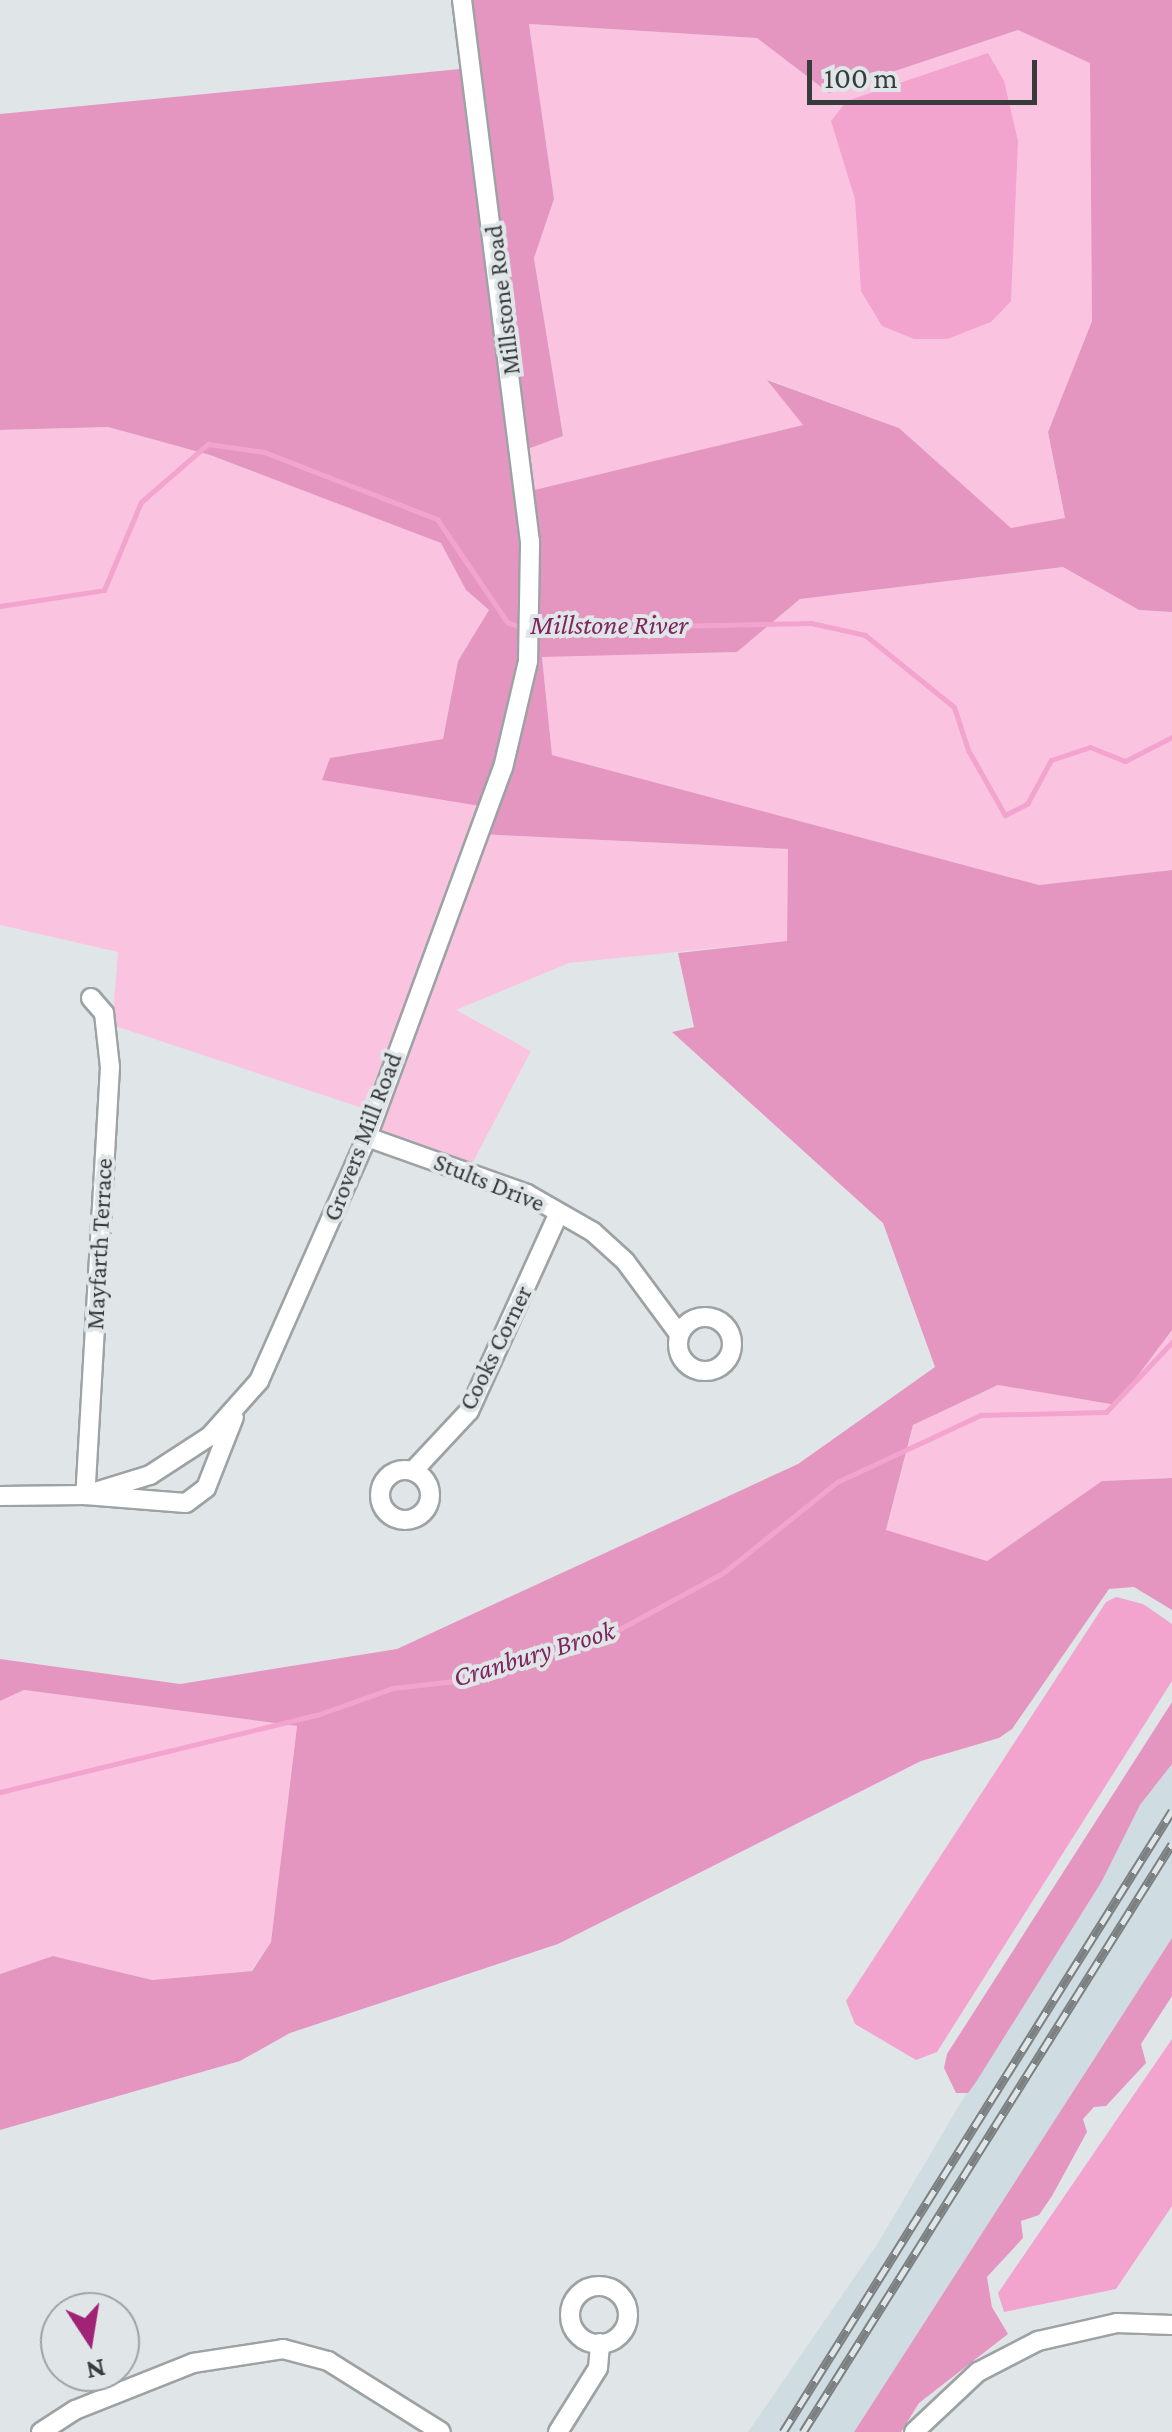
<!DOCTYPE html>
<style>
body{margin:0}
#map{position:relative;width:1172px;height:2432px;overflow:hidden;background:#e0e6e8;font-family:"Crimson Pro",serif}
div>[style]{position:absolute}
.built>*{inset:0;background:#cfdce2}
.green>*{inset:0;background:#fac4e1}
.forest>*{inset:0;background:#e496c1}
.water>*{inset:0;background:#f2a3ce}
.stream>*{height:5px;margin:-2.5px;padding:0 2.5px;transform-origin:2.5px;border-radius:2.5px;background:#f2a3ce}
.roads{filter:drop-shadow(2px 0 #9da2a4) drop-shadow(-2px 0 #9da2a4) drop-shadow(0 2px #9da2a4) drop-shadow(0 -2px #9da2a4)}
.minor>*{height:18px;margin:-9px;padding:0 9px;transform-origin:9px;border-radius:9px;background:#fff}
.minor>.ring{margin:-9px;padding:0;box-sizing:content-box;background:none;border:18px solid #fff;border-radius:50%}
.rail>*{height:9px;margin-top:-4.5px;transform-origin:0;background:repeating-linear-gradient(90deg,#e0e6e8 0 15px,#7c8081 0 30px);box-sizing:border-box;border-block:2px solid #7c8081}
span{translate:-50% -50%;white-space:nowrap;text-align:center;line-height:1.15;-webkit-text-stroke:8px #e0e6e8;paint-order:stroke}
.street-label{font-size:25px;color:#383b3b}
.water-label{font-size:28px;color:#7f265e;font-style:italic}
.north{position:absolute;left:40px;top:2292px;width:100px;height:100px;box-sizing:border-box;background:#e0e6e8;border:2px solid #9da2a3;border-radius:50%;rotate:168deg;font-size:28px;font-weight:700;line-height:40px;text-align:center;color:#383b3b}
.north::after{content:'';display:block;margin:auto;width:35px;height:45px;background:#a12375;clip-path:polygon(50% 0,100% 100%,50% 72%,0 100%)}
.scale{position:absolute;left:807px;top:60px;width:230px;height:45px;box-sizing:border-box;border:5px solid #383b3b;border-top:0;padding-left:12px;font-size:30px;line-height:35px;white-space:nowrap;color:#383b3b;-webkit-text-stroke:8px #e0e6e8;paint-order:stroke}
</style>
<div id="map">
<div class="built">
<i style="clip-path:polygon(1172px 1764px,1172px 1939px,854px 2432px,748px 2432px,878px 2243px,997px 2041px,1102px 1881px,1140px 1805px)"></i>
</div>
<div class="green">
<i style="clip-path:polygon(529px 24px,758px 38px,829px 93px,1018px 30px,1091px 63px,1092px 321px,1048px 432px,1065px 519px,1011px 528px,899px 428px,769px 380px,804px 425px,526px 492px,521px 451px,563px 436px,534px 257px,554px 199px)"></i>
<i style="clip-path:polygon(108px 427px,210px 455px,442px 543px,466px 590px,490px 611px,458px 661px,443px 739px,330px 758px,487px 807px,478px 834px,788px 849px,787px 941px,569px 963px,456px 1010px,531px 1051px,471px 1166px,360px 1127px,368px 1110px,112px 1025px,118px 952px,0 925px,0 430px)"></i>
<i style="clip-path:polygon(1063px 567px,1139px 610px,1172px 612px,1172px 870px,1039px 885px,552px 755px,542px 656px,737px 652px,800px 599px)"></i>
<i style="clip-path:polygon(1172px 1330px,1172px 1478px,1102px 1481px,987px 1561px,886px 1531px,913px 1425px,998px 1385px,1116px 1405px)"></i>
<i style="clip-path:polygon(24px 1690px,297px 1726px,271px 1942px,251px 1971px,152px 1980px,53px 1956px,0 1974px,0 1701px)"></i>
</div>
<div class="forest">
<i style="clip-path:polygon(evenodd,461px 0,1172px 0,1172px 612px,1139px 610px,1063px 567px,800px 599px,737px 652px,542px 657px,552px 755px,1039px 885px,1172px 870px,1172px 1330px,1116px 1405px,998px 1385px,913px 1425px,886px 1530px,987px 1561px,1102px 1481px,1172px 1478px,1172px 1610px,1134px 1587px,1109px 1589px,1012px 1729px,999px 1738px,921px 1761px,558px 1944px,290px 2033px,240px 2061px,0 2130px,0 1974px,53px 1956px,152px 1980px,252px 1971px,271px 1942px,297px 1726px,24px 1690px,0 1701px,0 1659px,180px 1684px,397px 1649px,798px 1464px,935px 1367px,883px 1223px,672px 1032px,694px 1027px,678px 953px,787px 941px,788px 849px,477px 834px,486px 807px,322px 780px,330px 758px,443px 739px,458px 661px,489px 610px,466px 590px,441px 543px,210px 455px,108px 427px,0 430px,0 114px,470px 68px,461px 0,529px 24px,757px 38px,829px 93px,1018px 30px,1090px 63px,1092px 321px,1048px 432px,1065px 518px,1011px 528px,899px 428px,767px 380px,803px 425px,526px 492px,522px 451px,563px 436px,534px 258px,554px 199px,529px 24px)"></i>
<i style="clip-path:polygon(1172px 1702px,1172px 1764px,1140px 1805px,1102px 1881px,976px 2082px,968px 2093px,956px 2093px,944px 2068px,947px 2054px)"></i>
<i style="clip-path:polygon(1172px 1938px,1172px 1996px,1141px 2044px,1146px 2063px,1106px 2106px,1094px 2107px,1083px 2119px,1087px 2132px,1052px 2196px,1039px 2215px,1021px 2221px,1023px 2238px,987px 2277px,992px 2307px,1008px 2334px,919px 2403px,901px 2432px,854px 2432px)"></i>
</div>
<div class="water">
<i style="clip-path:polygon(988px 53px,1004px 81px,1018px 141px,1011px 301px,991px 322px,947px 339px,914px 339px,882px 326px,861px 291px,855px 199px,831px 121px,847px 101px)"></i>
<i style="clip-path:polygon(1116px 1597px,1143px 1604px,1172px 1624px,1172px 1681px,937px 2052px,916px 2060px,855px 2024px,846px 2001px,1106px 1602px)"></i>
<i style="clip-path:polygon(1172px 2039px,1172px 2206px,1116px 2289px,1004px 2312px,998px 2293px)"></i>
</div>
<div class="stream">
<i style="left:0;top:606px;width:105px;rotate:-8.7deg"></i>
<i style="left:104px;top:590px;width:95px;rotate:-67.2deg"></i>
<i style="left:141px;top:502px;width:89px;rotate:-40.9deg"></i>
<i style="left:208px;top:444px;width:57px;rotate:8.1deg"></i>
<i style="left:264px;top:452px;width:186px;rotate:21.2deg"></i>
<i style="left:437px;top:519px;width:125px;rotate:55.8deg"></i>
<i style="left:507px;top:622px;width:20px;rotate:20deg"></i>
<i style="left:526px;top:629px;width:285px;rotate:-1.2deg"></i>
<i style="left:811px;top:623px;width:55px;rotate:12.5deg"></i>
<i style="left:865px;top:635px;width:114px;rotate:39deg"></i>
<i style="left:954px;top:707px;width:45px;rotate:72deg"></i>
<i style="left:968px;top:750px;width:75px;rotate:60.4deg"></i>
<i style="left:1005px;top:815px;width:25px;rotate:-27deg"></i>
<i style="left:1027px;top:804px;width:50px;rotate:-61.4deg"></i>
<i style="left:1051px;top:760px;width:41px;rotate:-18.4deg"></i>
<i style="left:1090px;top:747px;width:38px;rotate:22deg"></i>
<i style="left:1125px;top:761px;width:53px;rotate:-27.1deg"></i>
<i style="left:0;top:1792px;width:326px;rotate:-13.7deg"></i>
<i style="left:317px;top:1715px;width:81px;rotate:-19.6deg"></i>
<i style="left:393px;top:1688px;width:71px;rotate:-6.4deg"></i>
<i style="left:464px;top:1680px;width:160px;rotate:-17.9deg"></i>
<i style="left:616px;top:1631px;width:122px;rotate:-28.5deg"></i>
<i style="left:723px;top:1573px;width:146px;rotate:-38.6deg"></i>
<i style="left:837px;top:1482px;width:159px;rotate:-25deg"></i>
<i style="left:981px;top:1415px;width:125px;rotate:-1.4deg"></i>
<i style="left:1106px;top:1412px;width:96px;rotate:-46.7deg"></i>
</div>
<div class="roads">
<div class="minor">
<i style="left:91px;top:998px;width:20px;rotate:49deg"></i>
<i style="left:104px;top:1013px;width:54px;rotate:83.7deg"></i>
<i style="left:110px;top:1067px;width:429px;rotate:93.3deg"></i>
<i style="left:85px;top:1495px;width:101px;rotate:4.5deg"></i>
<i style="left:186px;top:1503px;width:25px;rotate:-37deg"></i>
<i style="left:206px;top:1488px;width:76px;rotate:-68.5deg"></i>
<i style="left:367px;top:1137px;width:170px;rotate:19.6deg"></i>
<i style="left:527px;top:1194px;width:76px;rotate:29.9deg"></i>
<i style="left:593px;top:1232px;width:43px;rotate:42.2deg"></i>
<i style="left:625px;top:1261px;width:91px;rotate:53.5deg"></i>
<i class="ring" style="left:678px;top:1317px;width:36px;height:36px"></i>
<i class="ring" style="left:380px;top:1470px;width:32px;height:32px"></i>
<i style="left:413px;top:1471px;width:82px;rotate:-47deg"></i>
<i style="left:469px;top:1411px;width:217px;rotate:-65.6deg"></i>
<i style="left:0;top:1496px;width:85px;rotate:-0.7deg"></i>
<i style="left:85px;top:1495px;width:68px;rotate:-17.1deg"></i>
<i style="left:150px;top:1475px;width:72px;rotate:-33deg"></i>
<i style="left:210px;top:1436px;width:74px;rotate:-48.3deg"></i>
<i style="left:259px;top:1381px;width:267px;rotate:-66.1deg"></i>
<i style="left:367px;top:1137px;width:393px;rotate:-69.8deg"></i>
<i style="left:503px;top:768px;width:110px;rotate:-76.8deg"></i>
<i style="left:528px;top:661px;width:119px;rotate:-89deg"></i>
<i style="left:530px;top:542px;width:546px;rotate:-97.15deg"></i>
<i class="ring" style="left:570px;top:2286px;width:40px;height:40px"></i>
<i style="left:41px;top:2432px;width:40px;rotate:-32.9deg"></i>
<i style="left:75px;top:2410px;width:127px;rotate:-21.7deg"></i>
<i style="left:193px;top:2363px;width:91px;rotate:-8.8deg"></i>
<i style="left:283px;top:2349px;width:47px;rotate:14.9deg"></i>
<i style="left:328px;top:2361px;width:133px;rotate:32.1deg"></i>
<i style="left:558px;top:2432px;width:75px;rotate:-58deg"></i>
<i style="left:598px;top:2368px;width:25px;rotate:-85deg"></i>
<i style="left:914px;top:2432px;width:88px;rotate:-43.2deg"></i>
<i style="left:978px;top:2372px;width:68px;rotate:-27.3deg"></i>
<i style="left:1038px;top:2341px;width:81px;rotate:-12.8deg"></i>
<i style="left:1117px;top:2323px;width:55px;rotate:2.1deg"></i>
</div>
</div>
<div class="rail">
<i style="left:783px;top:2432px;width:733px;rotate:-57.94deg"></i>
<i style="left:803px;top:2432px;width:694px;rotate:-57.89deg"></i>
</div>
<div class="street-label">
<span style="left:503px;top:300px;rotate:-97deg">Millstone Road</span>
<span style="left:363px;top:1137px;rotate:-69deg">Grovers Mill Road</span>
<span style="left:489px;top:1183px;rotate:22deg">Stults Drive</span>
<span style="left:100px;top:1244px;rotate:-87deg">Mayfarth Terrace</span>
<span style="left:496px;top:1348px;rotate:-64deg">Cooks Corner</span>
</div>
<div class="water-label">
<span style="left:609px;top:625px">Millstone River</span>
<span style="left:534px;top:1654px;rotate:-17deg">Cranbury Brook</span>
</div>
<div class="north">N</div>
<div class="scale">100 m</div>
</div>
